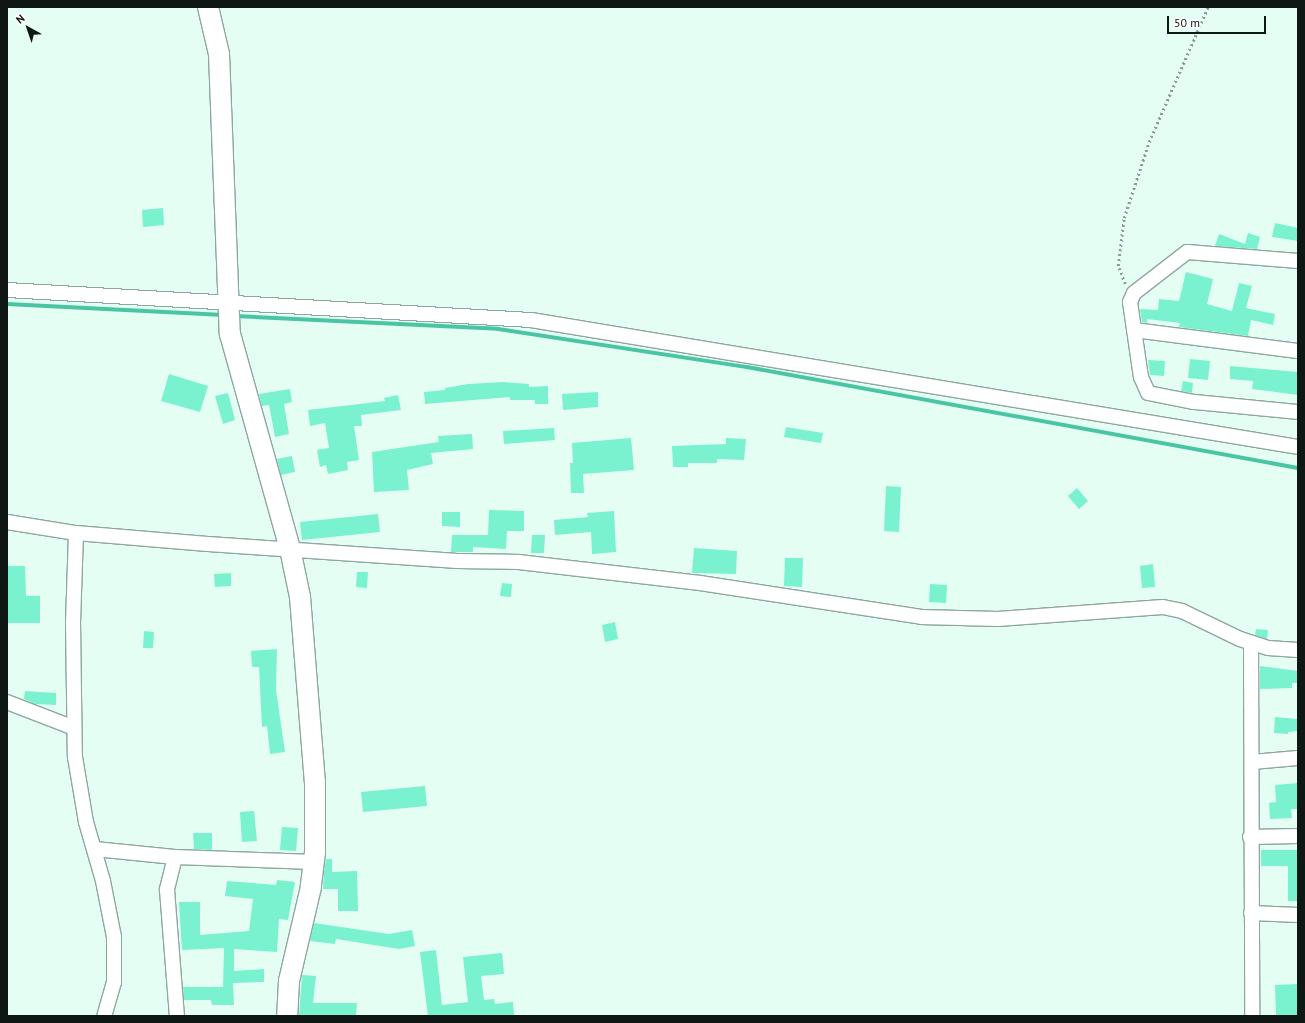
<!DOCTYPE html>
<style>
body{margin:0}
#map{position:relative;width:1305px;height:1023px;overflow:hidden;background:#e4fef4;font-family:"PT Sans",sans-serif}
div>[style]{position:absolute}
.stream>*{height:4px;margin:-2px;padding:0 2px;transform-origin:2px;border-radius:2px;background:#49c5a3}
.building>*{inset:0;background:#7af2cf}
.path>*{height:2.5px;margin-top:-1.25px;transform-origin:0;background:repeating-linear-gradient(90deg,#899c95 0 2px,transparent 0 5px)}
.roads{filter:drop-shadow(1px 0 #8ea79e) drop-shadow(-1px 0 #8ea79e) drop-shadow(0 1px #8ea79e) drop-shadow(0 -1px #8ea79e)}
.street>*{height:14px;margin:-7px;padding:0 7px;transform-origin:7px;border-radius:7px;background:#fff}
.secondary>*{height:20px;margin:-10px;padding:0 10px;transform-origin:10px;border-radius:10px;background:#fff}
span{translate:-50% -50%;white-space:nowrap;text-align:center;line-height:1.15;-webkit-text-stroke:3px #fff;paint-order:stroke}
.frame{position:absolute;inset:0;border:8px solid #0e1714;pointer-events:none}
.north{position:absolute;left:8px;top:8px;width:40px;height:40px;-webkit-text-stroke:3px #fff;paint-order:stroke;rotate:320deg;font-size:11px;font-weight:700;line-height:16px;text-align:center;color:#0e1714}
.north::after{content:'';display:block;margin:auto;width:14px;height:18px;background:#0e1714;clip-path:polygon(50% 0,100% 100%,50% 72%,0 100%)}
.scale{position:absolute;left:1167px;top:16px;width:99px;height:18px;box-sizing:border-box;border:2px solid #0e1714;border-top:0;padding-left:5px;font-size:12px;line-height:14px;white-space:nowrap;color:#0e1714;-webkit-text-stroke:3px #fff;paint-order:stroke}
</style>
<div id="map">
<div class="stream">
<i style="left:7px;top:304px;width:217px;rotate:2.9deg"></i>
<i style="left:235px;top:316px;width:263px;rotate:2.8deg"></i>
<i style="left:498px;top:329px;width:252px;rotate:8.7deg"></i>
<i style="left:747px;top:367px;width:560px;rotate:10.39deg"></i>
</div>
<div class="building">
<i style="clip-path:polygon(163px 208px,164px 225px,143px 227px,142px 210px)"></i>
<i style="clip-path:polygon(1275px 223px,1298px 228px,1298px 241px,1272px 237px)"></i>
<i style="clip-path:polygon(1248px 233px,1260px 237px,1257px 249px,1215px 246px,1219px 234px,1245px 244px)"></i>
<i style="clip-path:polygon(1186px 272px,1213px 279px,1207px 304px,1232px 311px,1239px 283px,1252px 286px,1246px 308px,1275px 314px,1273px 325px,1251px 320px,1248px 336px,1179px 327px,1180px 323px,1147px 319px,1147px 323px,1142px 322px,1140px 309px,1158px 310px,1159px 299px,1179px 301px)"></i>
<i style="clip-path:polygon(1190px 359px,1210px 361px,1208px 380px,1188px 378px)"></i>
<i style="clip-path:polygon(1148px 360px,1165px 361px,1164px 376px,1150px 375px)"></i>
<i style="clip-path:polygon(1230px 366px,1298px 372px,1298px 395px,1252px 389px,1253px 381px,1230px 379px)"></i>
<i style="clip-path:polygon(169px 374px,208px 386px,200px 412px,161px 401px)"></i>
<i style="clip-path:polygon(1183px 381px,1193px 383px,1192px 393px,1181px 391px)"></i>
<i style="clip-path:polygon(503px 382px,529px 384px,529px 387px,548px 386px,548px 404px,535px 404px,535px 400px,510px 400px,510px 397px,425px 404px,424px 392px,445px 390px,445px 388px,468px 384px)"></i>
<i style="clip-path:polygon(290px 389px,292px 402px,284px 404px,289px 434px,275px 437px,269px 405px,262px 406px,259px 394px)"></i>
<i style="clip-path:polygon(598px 392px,598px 407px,563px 410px,562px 394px)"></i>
<i style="clip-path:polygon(228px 393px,235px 420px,223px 424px,215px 396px)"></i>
<i style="clip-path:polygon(398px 395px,401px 410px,361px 415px,362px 426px,354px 426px,359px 460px,347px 462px,348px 470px,328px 474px,326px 465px,320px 467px,317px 450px,329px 448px,325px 423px,310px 426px,308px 410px,385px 401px,384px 398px)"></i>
<i style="clip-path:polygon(786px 427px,823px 433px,821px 443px,784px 437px)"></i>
<i style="clip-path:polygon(554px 428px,555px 440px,504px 444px,503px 431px)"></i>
<i style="clip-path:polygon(472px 434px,473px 449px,431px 453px,433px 464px,407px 470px,409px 490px,374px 492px,372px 452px,439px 442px,438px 436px)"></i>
<i style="clip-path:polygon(631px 438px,634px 470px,583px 474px,584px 493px,571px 493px,570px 463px,573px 463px,572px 443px)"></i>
<i style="clip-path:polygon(726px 438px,746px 439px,744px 460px,717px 459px,717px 463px,688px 463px,688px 467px,673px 467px,672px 446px,726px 444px)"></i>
<i style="clip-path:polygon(292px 456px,295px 472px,281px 475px,277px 459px)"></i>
<i style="clip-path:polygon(886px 486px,901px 487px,899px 532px,884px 531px)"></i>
<i style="clip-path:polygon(1077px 488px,1088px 501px,1079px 509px,1068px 496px)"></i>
<i style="clip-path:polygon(489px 510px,524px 511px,524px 531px,507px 531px,506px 549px,473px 547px,473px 552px,451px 552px,452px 535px,488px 535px)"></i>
<i style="clip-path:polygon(614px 511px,616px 552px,592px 554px,591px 532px,555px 535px,554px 520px,588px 517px,587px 513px)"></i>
<i style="clip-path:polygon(442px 512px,460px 512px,460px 527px,442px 526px)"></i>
<i style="clip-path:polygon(378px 514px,380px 532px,302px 540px,300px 522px)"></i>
<i style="clip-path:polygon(532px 535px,545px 535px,544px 553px,531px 553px)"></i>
<i style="clip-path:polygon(694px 548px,737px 551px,736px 574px,692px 573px)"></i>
<i style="clip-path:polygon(785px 558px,803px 558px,802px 587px,784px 586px)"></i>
<i style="clip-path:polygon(1153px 564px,1155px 587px,1142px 588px,1140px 566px)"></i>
<i style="clip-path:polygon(7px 566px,25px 566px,26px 596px,40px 596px,40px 623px,8px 623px)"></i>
<i style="clip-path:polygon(357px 572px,368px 572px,367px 588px,356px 587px)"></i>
<i style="clip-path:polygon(231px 573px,231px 586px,215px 587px,214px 574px)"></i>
<i style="clip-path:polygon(502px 583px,512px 584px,511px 597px,500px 596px)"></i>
<i style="clip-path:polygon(930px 584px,947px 585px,946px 603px,929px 602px)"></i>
<i style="clip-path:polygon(615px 622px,618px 639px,605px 642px,602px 625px)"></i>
<i style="clip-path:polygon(1256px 629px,1268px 630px,1267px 639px,1255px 635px)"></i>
<i style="clip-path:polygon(144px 631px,154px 632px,153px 648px,143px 648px)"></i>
<i style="clip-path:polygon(277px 649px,276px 690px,285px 752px,270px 754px,267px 726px,262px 727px,259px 667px,252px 667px,251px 651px)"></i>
<i style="clip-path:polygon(1260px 666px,1298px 671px,1298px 683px,1292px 683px,1292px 688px,1260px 689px)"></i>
<i style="clip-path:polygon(25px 691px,56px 693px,56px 705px,35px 704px,24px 699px)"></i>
<i style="clip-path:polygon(1275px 717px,1298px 719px,1298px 731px,1288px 732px,1288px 734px,1274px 733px)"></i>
<i style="clip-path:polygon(1298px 783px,1298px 809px,1291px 809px,1292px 818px,1270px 819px,1269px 803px,1276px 802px,1275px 785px)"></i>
<i style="clip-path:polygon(425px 786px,427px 806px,363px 812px,361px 792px)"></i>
<i style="clip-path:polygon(254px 811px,257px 841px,242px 842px,240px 812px)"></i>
<i style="clip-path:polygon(282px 827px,298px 828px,296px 851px,280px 850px)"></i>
<i style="clip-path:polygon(193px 833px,212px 833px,212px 850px,194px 849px)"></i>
<i style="clip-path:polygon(1261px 850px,1298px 850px,1298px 901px,1288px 901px,1288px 866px,1261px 866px)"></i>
<i style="clip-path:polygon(326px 859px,332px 859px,332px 872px,357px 871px,358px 911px,338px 911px,338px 889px,323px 889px,324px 872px,327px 872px,324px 872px)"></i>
<i style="clip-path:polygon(277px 880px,295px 882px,288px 920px,279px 919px,277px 952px,234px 949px,234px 971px,264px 969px,264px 982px,233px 983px,234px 1005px,212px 1005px,211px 1000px,184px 1000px,183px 987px,223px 987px,224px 948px,182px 950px,179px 902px,200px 902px,200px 935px,249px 931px,253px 899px,225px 896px,227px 881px,276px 885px)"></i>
<i style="clip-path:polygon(314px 923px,389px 934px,412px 930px,415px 946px,399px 949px,336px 939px,335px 944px,310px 941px)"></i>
<i style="clip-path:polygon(436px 950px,442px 1005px,468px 1002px,463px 957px,502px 953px,504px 974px,481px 976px,484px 1000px,494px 999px,495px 1004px,513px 1002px,514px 1015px,428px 1016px,420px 952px)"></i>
<i style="clip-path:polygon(302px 975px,316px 976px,313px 1003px,357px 1003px,356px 1016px,299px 1016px)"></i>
<i style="clip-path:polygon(1298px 984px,1298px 1016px,1276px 1016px,1275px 985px)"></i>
</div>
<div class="path">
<i style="left:1125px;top:284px;width:19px;rotate:-111deg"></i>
<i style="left:1118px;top:266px;width:48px;rotate:-82.9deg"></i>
<i style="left:1124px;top:218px;width:80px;rotate:-71.8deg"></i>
<i style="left:1149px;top:142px;width:147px;rotate:-66.4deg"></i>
</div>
<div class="roads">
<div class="street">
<i style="left:1298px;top:261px;width:111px;rotate:-175.4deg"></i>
<i style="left:1187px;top:252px;width:67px;rotate:142.3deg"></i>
<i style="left:1134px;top:293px;width:10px;rotate:114deg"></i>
<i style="left:1130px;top:302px;width:76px;rotate:81.7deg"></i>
<i style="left:1141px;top:377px;width:17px;rotate:66deg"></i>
<i style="left:1148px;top:393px;width:47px;rotate:11.1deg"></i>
<i style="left:1194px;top:402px;width:104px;rotate:5.5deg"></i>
<i style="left:7px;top:290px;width:525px;rotate:3.28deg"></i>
<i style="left:531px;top:320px;width:777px;rotate:9.4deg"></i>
<i style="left:1134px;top:330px;width:165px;rotate:7.3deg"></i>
<i style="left:7px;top:522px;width:70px;rotate:9.1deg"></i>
<i style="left:76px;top:533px;width:132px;rotate:4.8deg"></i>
<i style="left:208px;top:544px;width:250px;rotate:3.9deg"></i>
<i style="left:457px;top:561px;width:62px;rotate:0.9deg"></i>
<i style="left:519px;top:562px;width:182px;rotate:6.6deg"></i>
<i style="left:700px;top:583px;width:224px;rotate:8.7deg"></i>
<i style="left:921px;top:617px;width:77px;rotate:1.5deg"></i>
<i style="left:998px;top:619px;width:165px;rotate:-4.2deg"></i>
<i style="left:1163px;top:607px;width:19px;rotate:12deg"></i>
<i style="left:1182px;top:611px;width:64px;rotate:25.8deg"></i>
<i style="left:1240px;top:639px;width:29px;rotate:18deg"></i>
<i style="left:1268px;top:648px;width:30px;rotate:4deg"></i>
<i style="left:76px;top:533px;width:89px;rotate:91.9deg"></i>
<i style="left:73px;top:622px;width:135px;rotate:89.2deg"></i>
<i style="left:75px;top:757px;width:66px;rotate:80.4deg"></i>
<i style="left:86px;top:822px;width:61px;rotate:73.9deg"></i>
<i style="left:103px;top:881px;width:57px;rotate:78.9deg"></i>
<i style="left:114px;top:937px;width:45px;rotate:90deg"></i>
<i style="left:114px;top:982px;width:35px;rotate:106deg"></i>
<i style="left:1251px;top:643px;width:373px;rotate:89.8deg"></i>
<i style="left:7px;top:702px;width:72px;rotate:21.2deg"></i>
<i style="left:1252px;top:762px;width:46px;rotate:-5deg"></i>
<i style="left:1250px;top:837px;width:48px;rotate:-1.2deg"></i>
<i style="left:95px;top:849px;width:80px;rotate:5.7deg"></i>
<i style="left:175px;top:857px;width:139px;rotate:2.1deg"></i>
<i style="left:175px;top:857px;width:34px;rotate:104deg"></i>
<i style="left:167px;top:890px;width:126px;rotate:85.5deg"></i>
<i style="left:1251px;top:913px;width:47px;rotate:2.4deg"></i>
</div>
<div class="secondary">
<i style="left:208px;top:7px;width:48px;rotate:76.8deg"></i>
<i style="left:219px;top:54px;width:280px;rotate:87.8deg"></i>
<i style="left:230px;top:334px;width:223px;rotate:74.4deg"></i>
<i style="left:290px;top:549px;width:49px;rotate:78.2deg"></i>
<i style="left:300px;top:597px;width:186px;rotate:85.4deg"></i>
<i style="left:315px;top:782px;width:70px;rotate:90deg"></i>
<i style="left:315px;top:852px;width:35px;rotate:97deg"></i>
<i style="left:311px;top:887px;width:97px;rotate:103.2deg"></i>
<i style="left:289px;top:981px;width:35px;rotate:93deg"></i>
</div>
</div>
<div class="frame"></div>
<div class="north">N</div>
<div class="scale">50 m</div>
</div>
